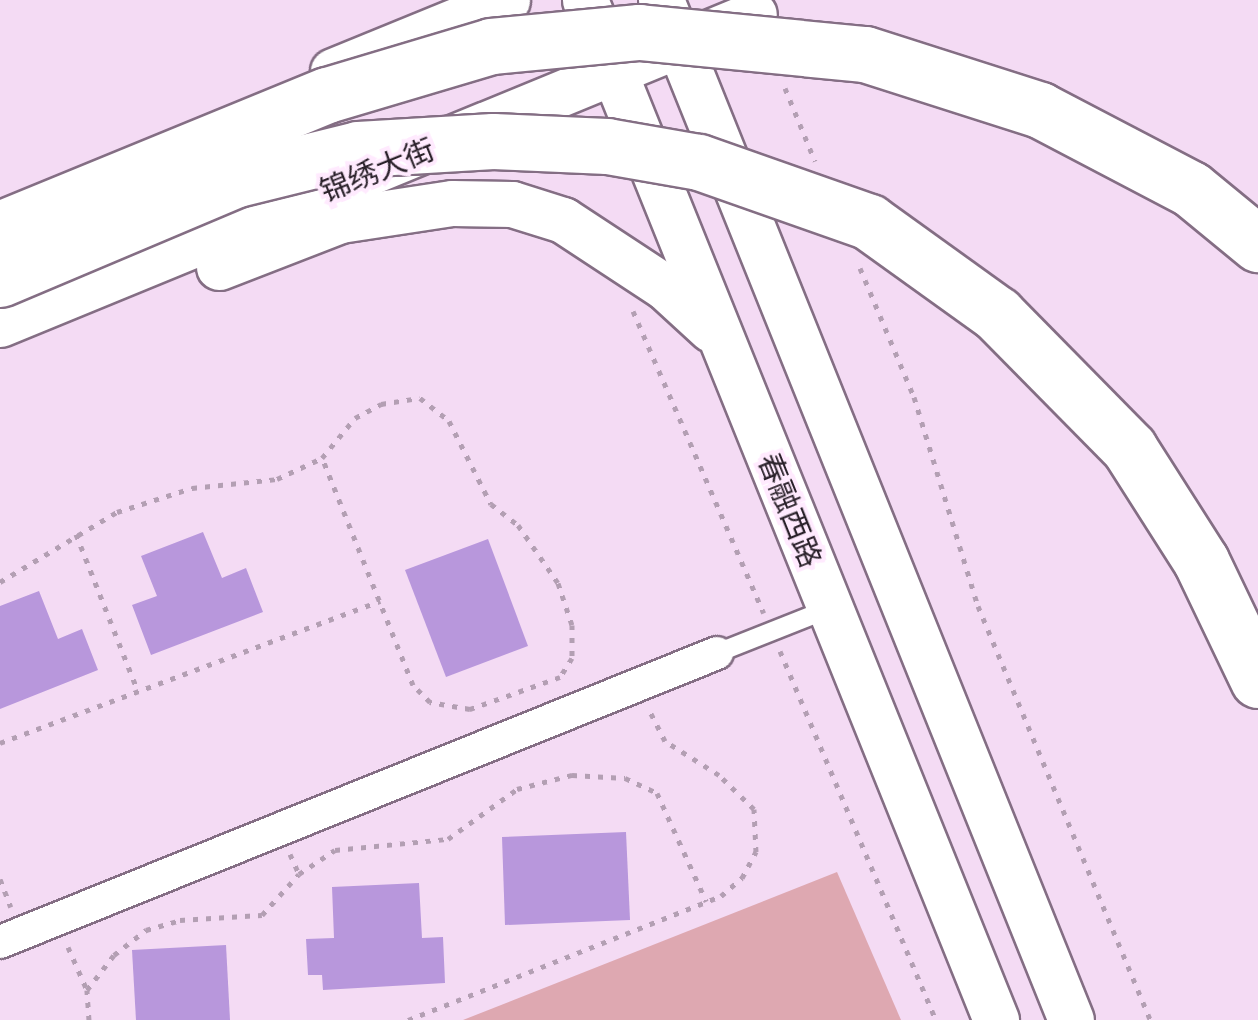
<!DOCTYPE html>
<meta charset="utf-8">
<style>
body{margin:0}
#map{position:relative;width:1258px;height:1020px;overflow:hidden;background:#f4dbf4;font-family:Manrope,"Noto Sans SC",sans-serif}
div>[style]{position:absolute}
.green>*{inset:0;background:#dea8b1}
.building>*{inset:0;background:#b897dc}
.path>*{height:5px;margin-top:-2.5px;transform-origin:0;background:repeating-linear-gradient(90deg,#b39fb3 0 5px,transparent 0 13px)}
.roads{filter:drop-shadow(2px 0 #846e84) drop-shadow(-2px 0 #846e84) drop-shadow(0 2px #846e84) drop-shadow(0 -2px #846e84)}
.lane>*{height:18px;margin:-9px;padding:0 9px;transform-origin:9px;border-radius:9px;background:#fff}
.street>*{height:32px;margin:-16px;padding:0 16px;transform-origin:16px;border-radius:16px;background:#fff}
.secondary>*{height:45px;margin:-22.5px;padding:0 22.5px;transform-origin:22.5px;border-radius:22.5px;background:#fff}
.bridges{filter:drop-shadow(2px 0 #846e84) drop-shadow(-2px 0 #846e84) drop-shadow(0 2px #846e84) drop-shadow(0 -2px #846e84)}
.highway-bridge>*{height:55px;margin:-27.5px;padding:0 27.5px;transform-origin:27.5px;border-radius:27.5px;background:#fff}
span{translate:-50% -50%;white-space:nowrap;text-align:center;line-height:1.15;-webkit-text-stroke:8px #ffeafe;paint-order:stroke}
.street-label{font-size:30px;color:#2a212a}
</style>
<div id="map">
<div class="green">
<i style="clip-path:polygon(837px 872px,901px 1020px,463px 1020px)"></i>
</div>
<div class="building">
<i style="clip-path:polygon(203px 532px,222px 578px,246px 568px,263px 612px,151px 655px,132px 605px,157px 596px,141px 556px)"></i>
<i style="clip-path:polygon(488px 539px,528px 646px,446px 677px,405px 570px)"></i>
<i style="clip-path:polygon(39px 591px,58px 639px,82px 629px,98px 670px,0 709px,0 606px)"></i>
<i style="clip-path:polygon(626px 832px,630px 920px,505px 925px,502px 837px)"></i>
<i style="clip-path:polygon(419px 883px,422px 938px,443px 937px,445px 983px,323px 990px,322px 975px,308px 975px,306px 939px,334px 938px,332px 887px)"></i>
<i style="clip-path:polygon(226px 945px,230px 1020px,136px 1020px,132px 950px)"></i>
</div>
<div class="path">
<i style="left:785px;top:88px;width:79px;rotate:67.7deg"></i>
<i style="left:860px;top:268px;width:140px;rotate:67.3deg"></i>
<i style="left:914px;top:397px;width:219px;rotate:73deg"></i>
<i style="left:978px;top:606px;width:448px;rotate:67.4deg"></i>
<i style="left:633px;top:311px;width:329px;rotate:66.6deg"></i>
<i style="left:76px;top:534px;width:169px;rotate:68.5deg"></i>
<i style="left:0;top:582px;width:136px;rotate:-30.9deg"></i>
<i style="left:117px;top:512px;width:79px;rotate:-17.7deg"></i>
<i style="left:192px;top:488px;width:85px;rotate:-6deg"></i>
<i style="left:277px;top:479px;width:50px;rotate:-25deg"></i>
<i style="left:322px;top:458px;width:52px;rotate:-50.5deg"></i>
<i style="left:355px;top:418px;width:30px;rotate:-28deg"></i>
<i style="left:381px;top:404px;width:39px;rotate:-9deg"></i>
<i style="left:420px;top:398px;width:37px;rotate:38deg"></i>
<i style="left:449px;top:421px;width:93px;rotate:63.2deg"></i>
<i style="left:491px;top:504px;width:34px;rotate:38deg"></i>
<i style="left:518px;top:525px;width:70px;rotate:55.4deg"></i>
<i style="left:558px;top:583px;width:44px;rotate:71.6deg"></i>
<i style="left:572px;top:625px;width:33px;rotate:90deg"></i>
<i style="left:572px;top:658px;width:22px;rotate:122deg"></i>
<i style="left:560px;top:677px;width:96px;rotate:160.4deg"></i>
<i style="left:470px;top:709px;width:41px;rotate:-170.1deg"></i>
<i style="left:430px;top:702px;width:24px;rotate:-135deg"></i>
<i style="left:413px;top:685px;width:245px;rotate:-111.8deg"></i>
<i style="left:780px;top:651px;width:401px;rotate:67.1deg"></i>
<i style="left:0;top:743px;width:406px;rotate:-20.5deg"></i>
<i style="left:290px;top:854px;width:22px;rotate:66deg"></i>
<i style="left:0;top:879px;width:30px;rotate:69deg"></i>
<i style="left:68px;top:947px;width:47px;rotate:66.2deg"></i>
<i style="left:89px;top:1020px;width:30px;rotate:-94deg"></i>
<i style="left:87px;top:990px;width:44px;rotate:-52.4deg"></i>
<i style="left:114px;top:955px;width:41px;rotate:-38deg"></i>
<i style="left:146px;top:930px;width:35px;rotate:-16deg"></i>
<i style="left:180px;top:920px;width:82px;rotate:-3.5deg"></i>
<i style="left:262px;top:915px;width:55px;rotate:-47.9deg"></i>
<i style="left:299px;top:874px;width:43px;rotate:-33.7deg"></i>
<i style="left:335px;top:850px;width:114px;rotate:-5.6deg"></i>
<i style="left:448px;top:839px;width:85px;rotate:-35.9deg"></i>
<i style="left:517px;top:789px;width:57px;rotate:-14.3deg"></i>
<i style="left:572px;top:775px;width:53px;rotate:3.2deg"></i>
<i style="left:625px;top:778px;width:35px;rotate:25deg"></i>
<i style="left:657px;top:793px;width:119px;rotate:65.6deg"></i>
<i style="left:408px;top:1020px;width:337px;rotate:-21.6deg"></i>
<i style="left:721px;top:896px;width:28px;rotate:-41deg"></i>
<i style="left:742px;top:878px;width:30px;rotate:-62deg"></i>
<i style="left:756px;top:852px;width:43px;rotate:-92.7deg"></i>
<i style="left:754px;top:809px;width:49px;rotate:-135.8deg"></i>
<i style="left:719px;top:775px;width:64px;rotate:-147.8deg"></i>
<i style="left:665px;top:741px;width:36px;rotate:-117deg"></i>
</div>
<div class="roads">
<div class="lane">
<i style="left:717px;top:653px;width:119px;rotate:-21.6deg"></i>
</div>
<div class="street">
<i style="left:0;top:942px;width:773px;rotate:-21.95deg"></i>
</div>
<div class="secondary">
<i style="left:585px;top:0;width:1100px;rotate:68.05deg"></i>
<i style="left:661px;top:0;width:1099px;rotate:68.1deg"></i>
<i style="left:333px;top:71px;width:188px;rotate:-22.2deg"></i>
<i style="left:219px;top:267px;width:130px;rotate:-21.2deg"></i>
<i style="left:340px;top:220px;width:113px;rotate:-8.6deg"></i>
<i style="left:452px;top:203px;width:60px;rotate:1deg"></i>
<i style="left:512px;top:204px;width:53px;rotate:17.4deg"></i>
<i style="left:563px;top:220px;width:122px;rotate:33.3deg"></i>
<i style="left:665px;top:287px;width:62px;rotate:42.4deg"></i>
<i style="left:0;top:324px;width:815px;rotate:-22.35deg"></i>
</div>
</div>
<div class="bridges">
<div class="highway-bridge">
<i style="left:0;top:229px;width:353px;rotate:-22.3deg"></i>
<i style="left:327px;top:95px;width:171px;rotate:-16.6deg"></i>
<i style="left:491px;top:46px;width:149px;rotate:-5.4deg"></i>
<i style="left:639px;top:32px;width:227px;rotate:5.6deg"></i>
<i style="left:865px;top:54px;width:184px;rotate:17.7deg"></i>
<i style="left:1040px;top:110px;width:170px;rotate:27.6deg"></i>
<i style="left:1191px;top:189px;width:87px;rotate:39.4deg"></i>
<i style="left:0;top:279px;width:257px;rotate:-22.9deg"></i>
<i style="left:237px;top:179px;width:125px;rotate:-13.9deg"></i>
<i style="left:358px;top:149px;width:135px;rotate:-3.4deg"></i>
<i style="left:493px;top:141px;width:114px;rotate:2.5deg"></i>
<i style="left:607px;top:146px;width:93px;rotate:9.9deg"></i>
<i style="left:699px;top:162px;width:180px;rotate:19.4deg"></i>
<i style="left:869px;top:222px;width:158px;rotate:35.7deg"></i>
<i style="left:997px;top:314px;width:188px;rotate:45.4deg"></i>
<i style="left:1129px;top:448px;width:134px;rotate:57.5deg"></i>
<i style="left:1201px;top:561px;width:132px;rotate:64.4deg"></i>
</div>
</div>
<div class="street-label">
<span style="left:377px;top:170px;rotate:-22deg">锦绣大街</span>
<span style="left:790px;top:510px;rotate:68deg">春融西路</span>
</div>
</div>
